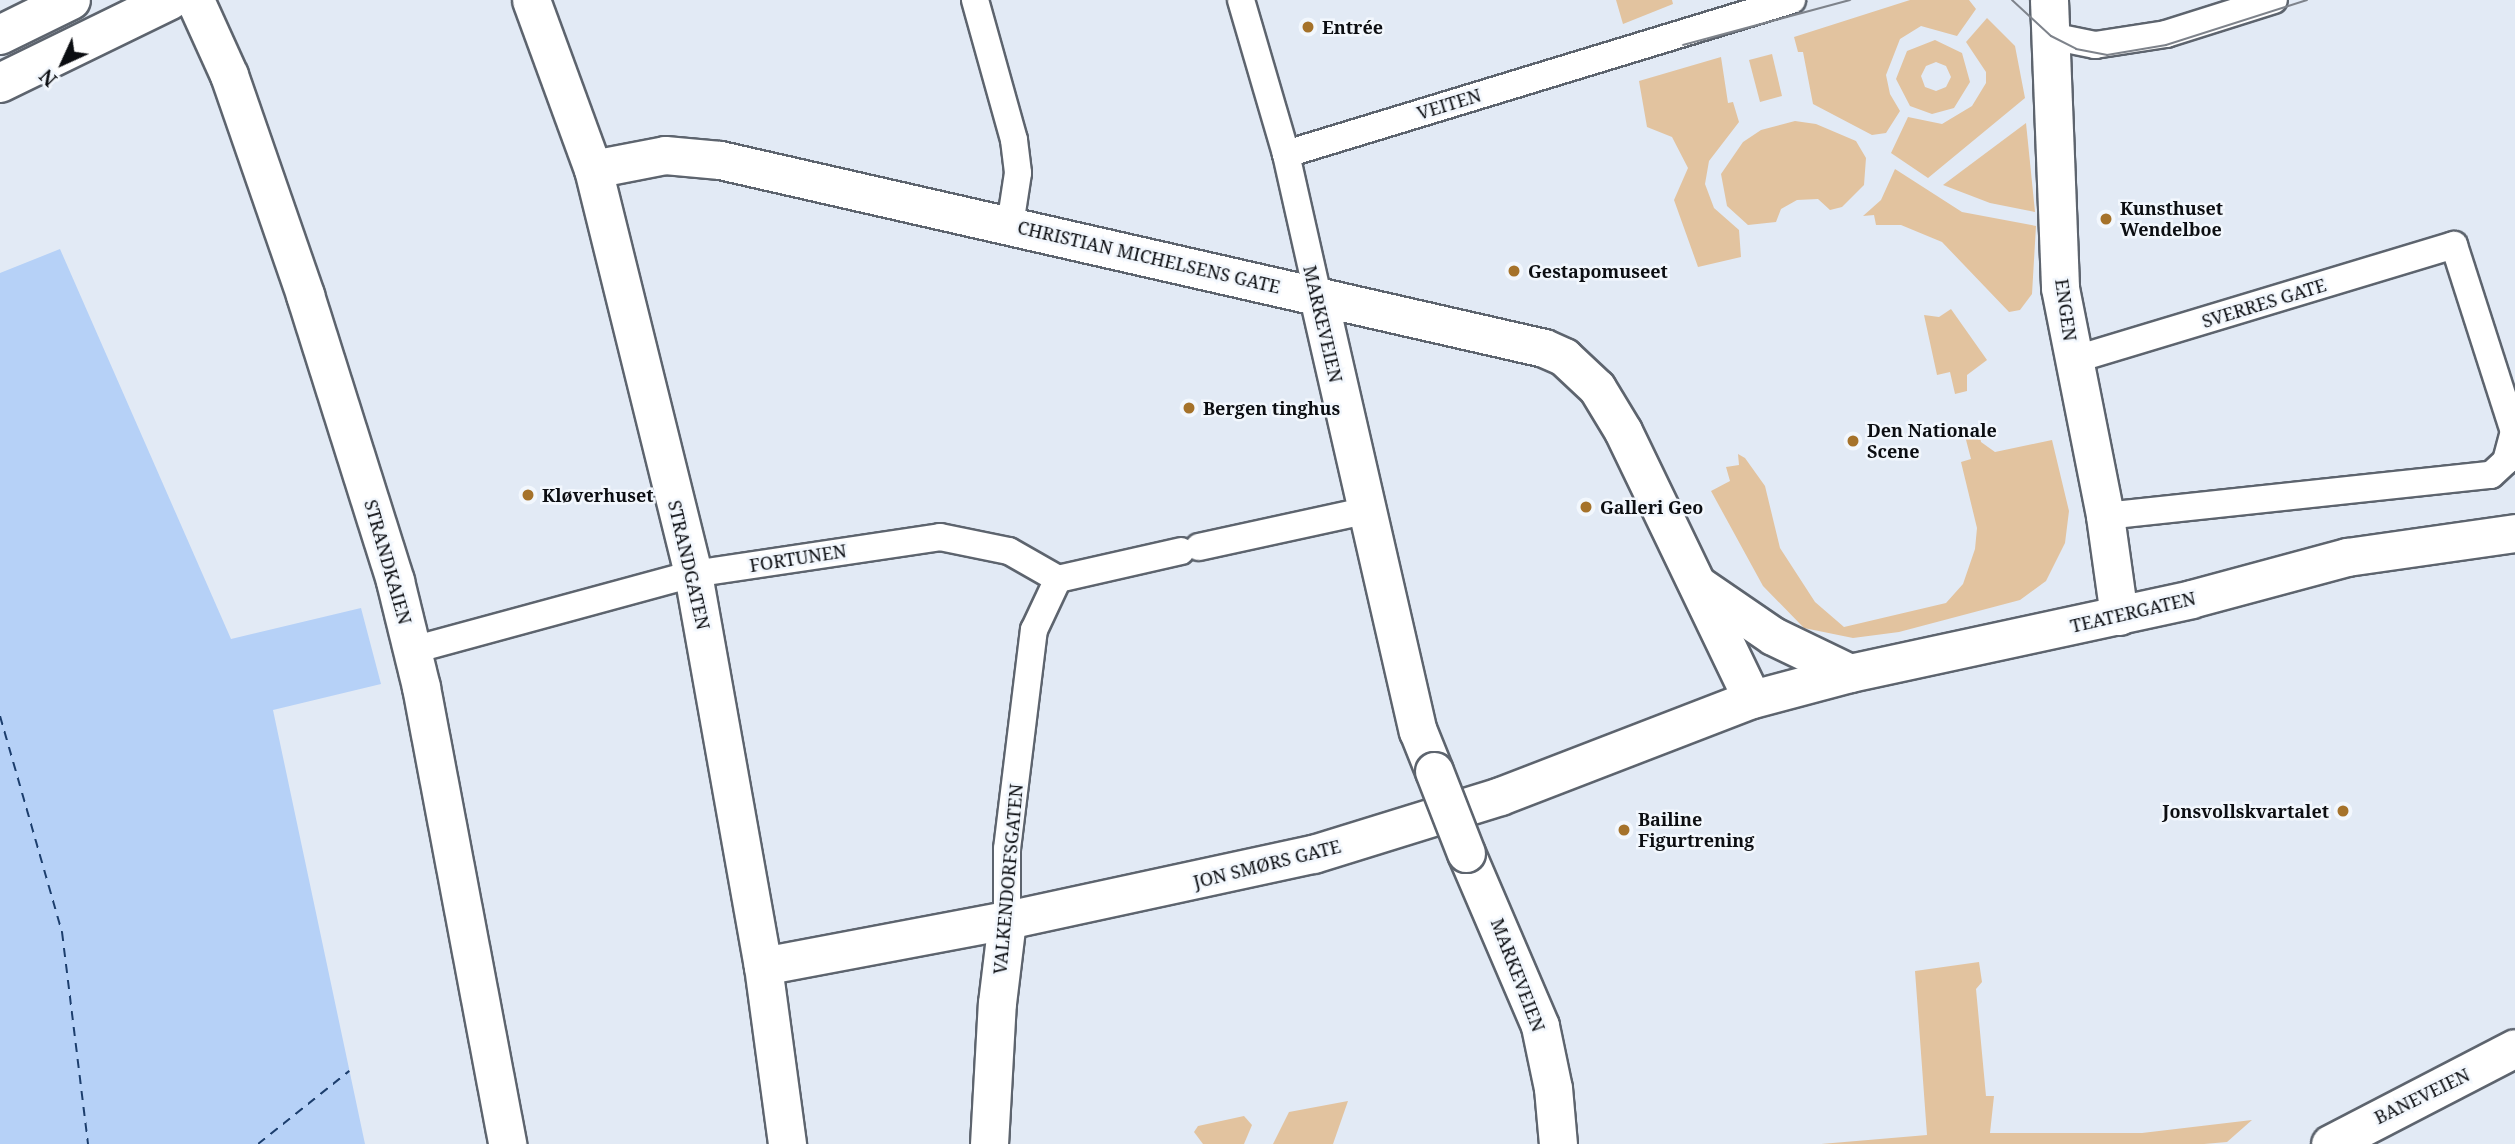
<!DOCTYPE html>
<meta charset="utf-8">
<style>
body{margin:0}
#map{position:relative;width:2515px;height:1144px;overflow:hidden;background:#e2eaf5;font-family:"Noto Serif",serif}
div>[style]{position:absolute}
.green>*{inset:0;background:#e2c39f}
.water>*{inset:0;background:#b6d1f7}
.ferry>*{height:2px;margin-top:-1px;transform-origin:0;background:repeating-linear-gradient(90deg,#1c3e6d 0 9px,transparent 0 16px)}
.roads{filter:drop-shadow(2px 0 #5d646e) drop-shadow(-2px 0 #5d646e) drop-shadow(0 2px #5d646e) drop-shadow(0 -2px #5d646e)}
.street>*{height:26px;margin:-13px;padding:0 13px;transform-origin:13px;border-radius:13px;background:#fff}
.secondary>*{height:37px;margin:-18.5px;padding:0 18.5px;transform-origin:18.5px;border-radius:18.5px;background:#fff}
.primary>*{height:38px;margin:-19px;padding:0 19px;transform-origin:19px;border-radius:19px;background:#fff}
.tram>*{height:2px;margin:-1px;padding:0 1px;transform-origin:1px;border-radius:1px;background:#7e838b}
.bridges{filter:drop-shadow(2px 0 #5d646e) drop-shadow(-2px 0 #5d646e) drop-shadow(0 2px #5d646e) drop-shadow(0 -2px #5d646e)}
.secondary-bridge>*{height:37px;margin:-18.5px;padding:0 18.5px;transform-origin:18.5px;border-radius:18.5px;background:#fff}
.dots>*{width:19px;height:19px;translate:-50% -50%;box-sizing:border-box;border:4px solid #f2f7fd;border-radius:50%}
span{translate:-50% -50%;white-space:nowrap;text-align:center;line-height:1.15;-webkit-text-stroke:5px #f2f7fd;paint-order:stroke}
.poi-label{font-size:18px;color:#0c0e12;font-weight:700}
.left{translate:0 -50%;text-align:left}
.right{translate:-100% -50%;text-align:right}
.street-label{font-size:18px;color:#0c0e12}
.north{position:absolute;left:28px;top:28px;width:70px;height:70px;-webkit-text-stroke:5px #f2f7fd;paint-order:stroke;rotate:225deg;font-size:19px;font-weight:700;line-height:28px;text-align:center;color:#0c0e12}
.north::after{content:'';display:block;margin:auto;width:24px;height:32px;background:#0c0e12;clip-path:polygon(50% 0,100% 100%,50% 72%,0 100%)}
</style>
<div id="map">
<div class="green">
<i style="clip-path:polygon(1616px 0,1672px 0,1673px 4px,1623px 24px)"></i>
<i style="clip-path:polygon(1910px 0,1969px 0,1976px 9px,1957px 36px,1921px 26px,1900px 39px,1886px 75px,1890px 94px,1900px 111px,1886px 133px,1872px 135px,1813px 104px,1803px 52px,1798px 52px,1794px 37px)"></i>
<i style="clip-path:polygon(1987px 18px,2015px 46px,2025px 98px,1928px 178px,1891px 153px,1908px 117px,1942px 124px,1972px 106px,1986px 83px,1986px 72px,1966px 42px)"></i>
<i style="clip-path:polygon(evenodd,1935px 40px,1962px 53px,1970px 82px,1954px 108px,1932px 114px,1910px 106px,1896px 79px,1907px 51px,1935px 40px,1936px 62px,1946px 66px,1951px 77px,1946px 87px,1936px 91px,1925px 87px,1921px 76px,1926px 66px,1936px 62px)"></i>
<i style="clip-path:polygon(1772px 54px,1782px 96px,1760px 102px,1749px 60px)"></i>
<i style="clip-path:polygon(1721px 57px,1728px 103px,1733px 102px,1739px 122px,1709px 161px,1705px 184px,1714px 208px,1739px 230px,1741px 257px,1698px 267px,1674px 200px,1688px 168px,1672px 137px,1647px 127px,1639px 81px)"></i>
<i style="clip-path:polygon(1795px 121px,1816px 124px,1856px 141px,1866px 158px,1864px 185px,1842px 207px,1830px 210px,1818px 199px,1797px 200px,1781px 209px,1776px 222px,1748px 225px,1727px 206px,1721px 174px,1743px 142px,1761px 130px)"></i>
<i style="clip-path:polygon(2026px 123px,2035px 212px,1990px 203px,1943px 185px)"></i>
<i style="clip-path:polygon(1895px 169px,1962px 212px,2036px 226px,2032px 294px,2020px 310px,2009px 312px,1942px 242px,1901px 225px,1876px 225px,1874px 215px,1863px 216px,1881px 200px)"></i>
<i style="clip-path:polygon(1951px 309px,1987px 360px,1967px 375px,1967px 391px,1955px 394px,1950px 372px,1937px 375px,1924px 315px,1939px 317px)"></i>
<i style="clip-path:polygon(1979px 432px,1981px 442px,1995px 452px,2052px 440px,2069px 511px,2065px 543px,2046px 581px,2020px 600px,1899px 632px,1853px 638px,1804px 628px,1763px 586px,1711px 491px,1730px 481px,1726px 467px,1739px 465px,1738px 454px,1745px 458px,1765px 486px,1780px 548px,1815px 602px,1844px 627px,1946px 603px,1963px 584px,1975px 549px,1977px 528px,1961px 462px,1971px 459px,1965px 436px)"></i>
<i style="clip-path:polygon(1979px 962px,1982px 982px,1976px 989px,1986px 1096px,1994px 1096px,1990px 1133px,2142px 1133px,2252px 1120px,2227px 1142px,2204px 1144px,1821px 1144px,1927px 1135px,1915px 971px)"></i>
<i style="clip-path:polygon(1348px 1101px,1333px 1144px,1273px 1144px,1289px 1112px)"></i>
<i style="clip-path:polygon(1244px 1116px,1252px 1125px,1244px 1144px,1203px 1144px,1194px 1132px,1198px 1126px)"></i>
</div>
<div class="water">
<i style="clip-path:polygon(60px 249px,231px 639px,361px 608px,381px 684px,273px 710px,365px 1144px,0 1144px,0 273px)"></i>
</div>
<div class="ferry">
<i style="left:0;top:716px;width:225px;rotate:74deg"></i>
<i style="left:62px;top:932px;width:214px;rotate:83deg"></i>
<i style="left:258px;top:1144px;width:117px;rotate:-38.7deg"></i>
</div>
<div class="roads">
<div class="street">
<i style="left:975px;top:0;width:145px;rotate:74.4deg"></i>
<i style="left:1014px;top:140px;width:33px;rotate:83deg"></i>
<i style="left:1018px;top:173px;width:53px;rotate:98.7deg"></i>
<i style="left:1241px;top:0;width:160px;rotate:73.7deg"></i>
<i style="left:1286px;top:154px;width:146px;rotate:77.3deg"></i>
<i style="left:2051px;top:36px;width:45px;rotate:11.6deg"></i>
<i style="left:2095px;top:45px;width:72px;rotate:-8.8deg"></i>
<i style="left:2166px;top:34px;width:113px;rotate:-17.5deg"></i>
<i style="left:1286px;top:154px;width:529px;rotate:-16.93deg"></i>
<i style="left:2073px;top:360px;width:398px;rotate:-16.8deg"></i>
<i style="left:2454px;top:245px;width:200px;rotate:72.2deg"></i>
<i style="left:2105px;top:516px;width:388px;rotate:-6.1deg"></i>
<i style="left:2491px;top:475px;width:21px;rotate:-43deg"></i>
<i style="left:2506px;top:461px;width:30px;rotate:-75deg"></i>
<i style="left:1199px;top:547px;width:169px;rotate:-12.3deg"></i>
<i style="left:413px;top:650px;width:290px;rotate:-15.2deg"></i>
<i style="left:693px;top:574px;width:250px;rotate:-8.5deg"></i>
<i style="left:940px;top:537px;width:70px;rotate:11.5deg"></i>
<i style="left:1009px;top:551px;width:56px;rotate:29.7deg"></i>
<i style="left:1058px;top:579px;width:126px;rotate:-12.8deg"></i>
<i style="left:1007px;top:920px;width:71px;rotate:-90deg"></i>
<i style="left:1007px;top:849px;width:221px;rotate:-83deg"></i>
<i style="left:1034px;top:630px;width:56px;rotate:-64.8deg"></i>
</div>
<div class="secondary">
<i style="left:195px;top:0;width:82px;rotate:65.6deg"></i>
<i style="left:229px;top:75px;width:233px;rotate:70.9deg"></i>
<i style="left:305px;top:295px;width:300px;rotate:72.5deg"></i>
<i style="left:395px;top:581px;width:109px;rotate:76.2deg"></i>
<i style="left:421px;top:687px;width:465px;rotate:79.3deg"></i>
<i style="left:531px;top:0;width:180px;rotate:69.9deg"></i>
<i style="left:593px;top:169px;width:417px;rotate:76.1deg"></i>
<i style="left:693px;top:574px;width:398px;rotate:79.9deg"></i>
<i style="left:763px;top:966px;width:180px;rotate:82.3deg"></i>
<i style="left:2049px;top:0;width:288px;rotate:87.8deg"></i>
<i style="left:2060px;top:288px;width:232px;rotate:78.8deg"></i>
<i style="left:2105px;top:516px;width:101px;rotate:82deg"></i>
<i style="left:593px;top:169px;width:73px;rotate:-11deg"></i>
<i style="left:665px;top:155px;width:55px;rotate:5.2deg"></i>
<i style="left:720px;top:160px;width:845px;rotate:12.85deg"></i>
<i style="left:1544px;top:348px;width:22px;rotate:24deg"></i>
<i style="left:1564px;top:357px;width:45px;rotate:43.2deg"></i>
<i style="left:1597px;top:388px;width:50px;rotate:58.8deg"></i>
<i style="left:1623px;top:431px;width:297px;rotate:64.3deg"></i>
<i style="left:1318px;top:296px;width:446px;rotate:77.1deg"></i>
<i style="left:1418px;top:731px;width:43px;rotate:68.2deg"></i>
<i style="left:1700px;top:586px;width:88px;rotate:34.4deg"></i>
<i style="left:1773px;top:636px;width:85px;rotate:25.7deg"></i>
<i style="left:1466px;top:853px;width:188px;rotate:66.8deg"></i>
<i style="left:1540px;top:1026px;width:63px;rotate:78.2deg"></i>
<i style="left:1553px;top:1088px;width:56px;rotate:84.9deg"></i>
<i style="left:763px;top:966px;width:248px;rotate:-10.7deg"></i>
<i style="left:1007px;top:920px;width:313px;rotate:-12.2deg"></i>
<i style="left:1313px;top:854px;width:196px;rotate:-17.2deg"></i>
<i style="left:1500px;top:796px;width:270px;rotate:-21.1deg"></i>
<i style="left:1752px;top:699px;width:101px;rotate:-14.9deg"></i>
<i style="left:1850px;top:673px;width:349px;rotate:-12.2deg"></i>
<i style="left:2191px;top:599px;width:162px;rotate:-15.1deg"></i>
<i style="left:2347px;top:557px;width:170px;rotate:-8.1deg"></i>
<i style="left:989px;top:1144px;width:141px;rotate:-86.8deg"></i>
<i style="left:997px;top:1003px;width:84px;rotate:-83.1deg"></i>
<i style="left:2330px;top:1144px;width:208px;rotate:-27.4deg"></i>
</div>
<div class="primary">
<i style="left:0;top:35px;width:79px;rotate:-26.2deg"></i>
<i style="left:0;top:83px;width:189px;rotate:-26deg"></i>
</div>
</div>
<div class="tram">
<i style="left:2012px;top:0;width:53px;rotate:42.7deg"></i>
<i style="left:2051px;top:36px;width:28px;rotate:27deg"></i>
<i style="left:2076px;top:49px;width:32px;rotate:11deg"></i>
<i style="left:2107px;top:55px;width:60px;rotate:-9.6deg"></i>
<i style="left:2166px;top:45px;width:148px;rotate:-17.7deg"></i>
<i style="left:1683px;top:45px;width:173px;rotate:-15.1deg"></i>
</div>
<div class="bridges">
<div class="secondary-bridge">
<i style="left:1434px;top:771px;width:88px;rotate:68.7deg"></i>
</div>
</div>
<div class="dots">
<i style="left:1308px;top:27px;background:#a5722a"></i>
<i style="left:2106px;top:219px;background:#a5722a"></i>
<i style="left:1514px;top:271px;background:#a5722a"></i>
<i style="left:1189px;top:408px;background:#a5722a"></i>
<i style="left:1853px;top:441px;background:#a5722a"></i>
<i style="left:528px;top:495px;background:#a5722a"></i>
<i style="left:1586px;top:507px;background:#a5722a"></i>
<i style="left:2343px;top:811px;background:#a5722a"></i>
<i style="left:1624px;top:830px;background:#a5722a"></i>
</div>
<div class="poi-label">
<span class="left" style="left:1322px;top:27px">Entrée</span>
<span class="left" style="left:2120px;top:219px">Kunsthuset<br>Wendelboe</span>
<span class="left" style="left:1528px;top:271px">Gestapomuseet</span>
<span class="left" style="left:1203px;top:408px">Bergen tinghus</span>
<span class="left" style="left:1867px;top:441px">Den Nationale<br>Scene</span>
<span class="left" style="left:542px;top:495px">Kløverhuset</span>
<span class="left" style="left:1600px;top:507px">Galleri Geo</span>
<span class="right" style="left:2329px;top:811px">Jonsvollskvartalet</span>
<span class="left" style="left:1638px;top:830px">Bailine<br>Figurtrening</span>
</div>
<div class="street-label">
<span style="left:1449px;top:104px;rotate:-17deg">VEITEN</span>
<span style="left:1149px;top:257px;rotate:13deg">CHRISTIAN MICHELSENS GATE</span>
<span style="left:2264px;top:303px;rotate:-17deg">SVERRES GATE</span>
<span style="left:2066px;top:310px;rotate:82deg">ENGEN</span>
<span style="left:1323px;top:324px;rotate:77deg">MARKEVEIEN</span>
<span style="left:798px;top:558px;rotate:-9deg">FORTUNEN</span>
<span style="left:388px;top:562px;rotate:74deg">STRANDKAIEN</span>
<span style="left:689px;top:565px;rotate:77deg">STRANDGATEN</span>
<span style="left:2133px;top:612px;rotate:-13deg">TEATERGATEN</span>
<span style="left:1267px;top:864px;rotate:-14deg">JON SMØRS GATE</span>
<span style="left:1008px;top:879px;rotate:-85deg">VALKENDORFSGATEN</span>
<span style="left:1518px;top:975px;rotate:69deg">MARKEVEIEN</span>
<span style="left:2422px;top:1096px;rotate:-26deg">BANEVEIEN</span>
</div>
<div class="north">N</div>
</div>
